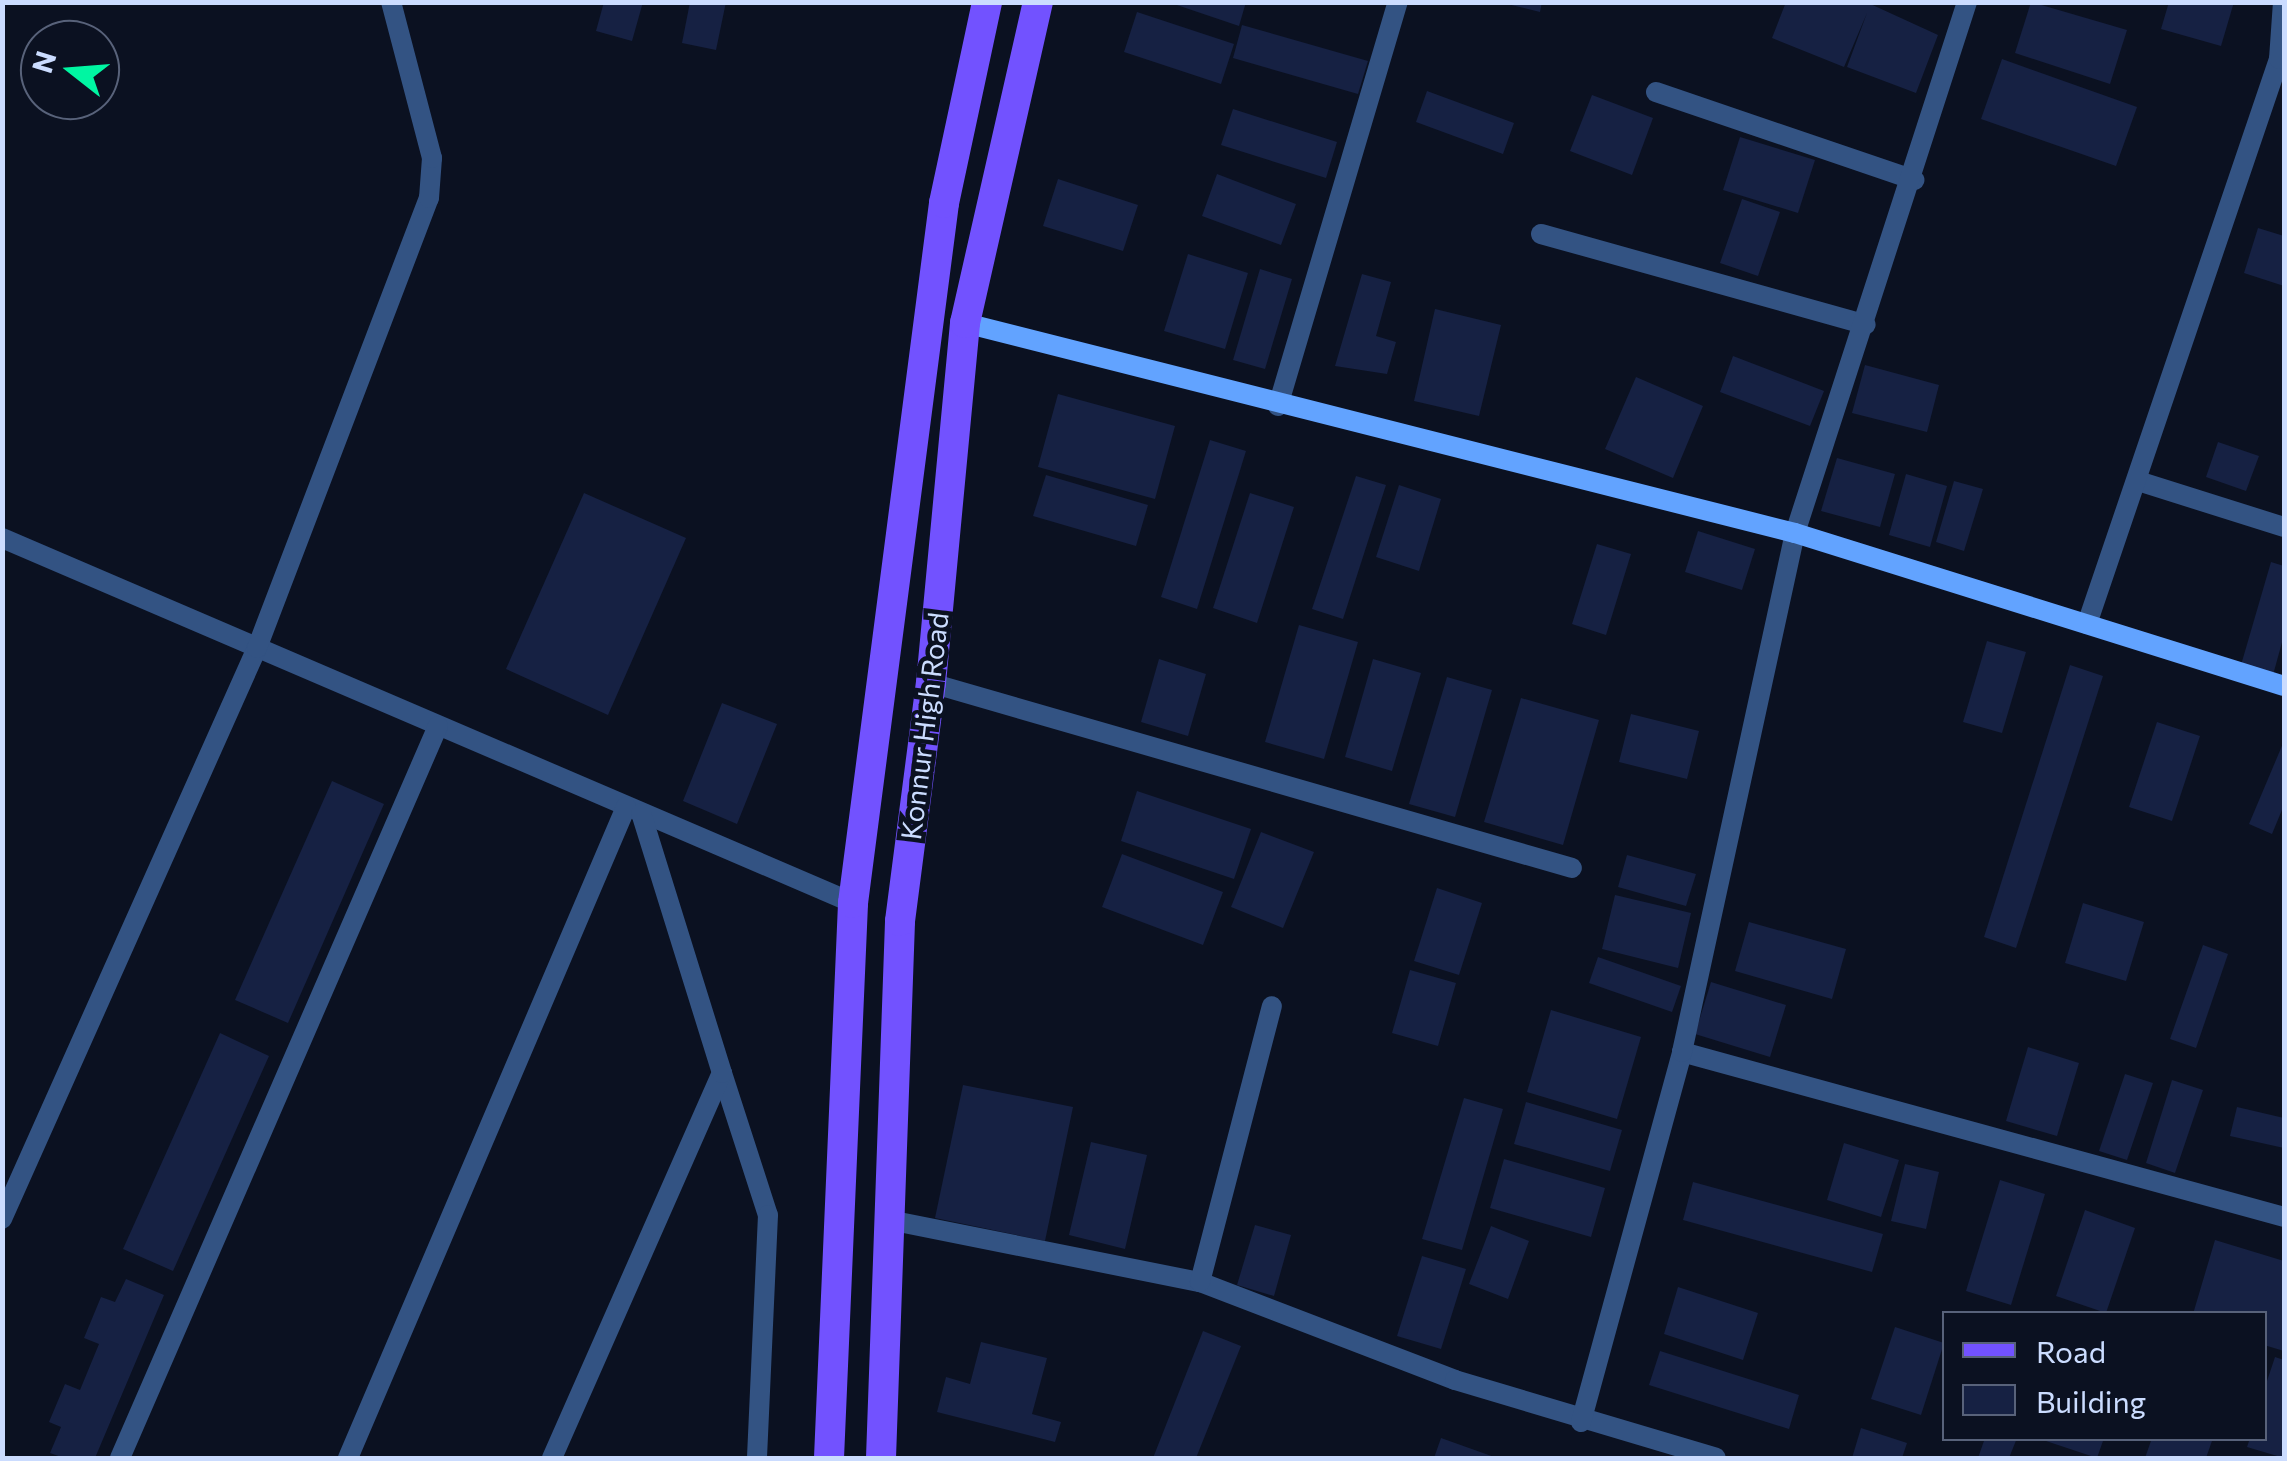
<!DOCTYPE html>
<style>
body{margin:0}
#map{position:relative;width:2287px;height:1461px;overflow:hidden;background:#0b1121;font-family:Commissioner,sans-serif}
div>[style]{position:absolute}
.building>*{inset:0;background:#162143}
.street>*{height:20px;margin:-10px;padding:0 10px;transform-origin:10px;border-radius:10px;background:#335383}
.secondary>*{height:20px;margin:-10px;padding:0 10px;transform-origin:10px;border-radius:10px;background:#62a3ff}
.primary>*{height:30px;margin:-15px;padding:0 15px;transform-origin:15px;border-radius:15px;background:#7252ff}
span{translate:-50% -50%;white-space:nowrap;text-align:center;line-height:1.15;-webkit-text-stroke:9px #0b1121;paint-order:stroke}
.street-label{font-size:28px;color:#cbdcff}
.frame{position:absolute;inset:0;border:5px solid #cbdcff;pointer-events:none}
.legend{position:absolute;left:1942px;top:1311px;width:325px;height:130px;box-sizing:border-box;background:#0b1121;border:2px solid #58627a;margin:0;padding:12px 18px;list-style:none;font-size:30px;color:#cbdcff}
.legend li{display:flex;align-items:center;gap:20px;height:50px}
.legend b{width:50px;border:2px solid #58627a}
.north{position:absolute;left:20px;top:20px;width:100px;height:100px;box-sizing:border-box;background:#0b1121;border:2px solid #58627a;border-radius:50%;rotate:287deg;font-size:28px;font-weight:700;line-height:40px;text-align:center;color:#cbdcff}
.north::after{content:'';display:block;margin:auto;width:35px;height:45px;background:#00f6a2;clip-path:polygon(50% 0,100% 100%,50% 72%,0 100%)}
</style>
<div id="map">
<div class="building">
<i style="clip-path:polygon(604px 2px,643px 2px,632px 41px,596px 31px)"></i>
<i style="clip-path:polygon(690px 2px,726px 2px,716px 50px,682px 43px)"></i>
<i style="clip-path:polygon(1168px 2px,1246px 2px,1239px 26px)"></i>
<i style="clip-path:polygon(1499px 2px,1542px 2px,1540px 12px)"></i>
<i style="clip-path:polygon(1786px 2px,1866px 2px,1938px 35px,1916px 93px,1847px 67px,1867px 13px,1844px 67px,1772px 38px)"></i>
<i style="clip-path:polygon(2031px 2px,2127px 30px,2110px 84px,2015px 53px)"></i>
<i style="clip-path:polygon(2169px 2px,2234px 2px,2221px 46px,2161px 29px)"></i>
<i style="clip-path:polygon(1137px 12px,1234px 44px,1221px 84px,1124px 52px)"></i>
<i style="clip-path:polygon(1242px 25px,1368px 61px,1358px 94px,1233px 58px)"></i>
<i style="clip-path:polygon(2002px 59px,2137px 107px,2116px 166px,1981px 119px)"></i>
<i style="clip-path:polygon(1427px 91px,1514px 123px,1503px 154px,1416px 122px)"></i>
<i style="clip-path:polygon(1592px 95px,1653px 118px,1632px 175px,1570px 151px)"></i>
<i style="clip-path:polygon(1233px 109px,1337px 142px,1326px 178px,1221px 145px)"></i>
<i style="clip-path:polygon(1740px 137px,1815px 160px,1798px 213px,1723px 190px)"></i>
<i style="clip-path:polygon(1217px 174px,1296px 204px,1281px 245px,1202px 216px)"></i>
<i style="clip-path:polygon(1058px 179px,1138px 205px,1123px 251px,1043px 226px)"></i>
<i style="clip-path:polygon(1742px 199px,1780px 212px,1758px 276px,1720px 263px)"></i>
<i style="clip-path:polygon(2258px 228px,2284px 236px,2284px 286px,2244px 273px)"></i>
<i style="clip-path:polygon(1188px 254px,1248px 273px,1225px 349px,1164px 331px)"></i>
<i style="clip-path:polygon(1260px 269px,1292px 279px,1265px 369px,1233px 360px)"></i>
<i style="clip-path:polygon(1362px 274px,1391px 282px,1376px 336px,1396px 342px,1387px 374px,1335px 366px)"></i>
<i style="clip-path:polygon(1435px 309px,1501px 325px,1479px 416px,1414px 401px)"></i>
<i style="clip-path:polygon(1733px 356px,1824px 391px,1810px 426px,1720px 392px)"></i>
<i style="clip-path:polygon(1865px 365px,1939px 385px,1927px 432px,1852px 413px)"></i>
<i style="clip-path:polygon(1636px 377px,1703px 406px,1673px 478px,1605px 449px)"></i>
<i style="clip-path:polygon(1058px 394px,1175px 426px,1155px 499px,1038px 467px)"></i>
<i style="clip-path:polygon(1210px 440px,1246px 451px,1197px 609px,1161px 597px)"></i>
<i style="clip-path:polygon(2218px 442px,2259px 456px,2246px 491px,2206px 477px)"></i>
<i style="clip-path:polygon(1837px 458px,1895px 474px,1880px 527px,1821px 511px)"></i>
<i style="clip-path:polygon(1906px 474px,1947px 486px,1930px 547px,1889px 535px)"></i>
<i style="clip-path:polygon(1046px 475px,1148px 505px,1136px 546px,1033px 516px)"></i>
<i style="clip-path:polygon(1356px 476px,1386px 485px,1343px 619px,1312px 609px)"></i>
<i style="clip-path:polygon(1954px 481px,1983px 489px,1964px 551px,1936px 542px)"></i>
<i style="clip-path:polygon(1399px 485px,1441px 499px,1419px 571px,1376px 557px)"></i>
<i style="clip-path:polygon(584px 493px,686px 538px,608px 715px,506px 669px)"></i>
<i style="clip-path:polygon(1250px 493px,1294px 507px,1257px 623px,1213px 608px)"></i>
<i style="clip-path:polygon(1698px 531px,1755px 549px,1742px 590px,1685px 572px)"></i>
<i style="clip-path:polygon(1597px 544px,1631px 554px,1606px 635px,1572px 624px)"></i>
<i style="clip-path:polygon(2271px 562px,2284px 566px,2284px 635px,2273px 675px,2241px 665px)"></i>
<i style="clip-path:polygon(1299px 625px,1358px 642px,1324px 759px,1265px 742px)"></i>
<i style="clip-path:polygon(1987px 641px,2026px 652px,2002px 733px,1963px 722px)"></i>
<i style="clip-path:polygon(1159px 659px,1206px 674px,1188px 736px,1141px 722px)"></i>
<i style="clip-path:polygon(1373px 659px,1421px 673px,1392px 771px,1345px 757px)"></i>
<i style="clip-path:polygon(2070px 665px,2103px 676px,2016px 948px,1984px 937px)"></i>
<i style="clip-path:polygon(1447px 677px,1492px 690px,1455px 817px,1409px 804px)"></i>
<i style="clip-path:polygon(1521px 698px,1599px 720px,1563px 845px,1484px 822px)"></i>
<i style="clip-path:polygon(722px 703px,777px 724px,737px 824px,683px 801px)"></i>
<i style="clip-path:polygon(1631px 714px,1699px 731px,1687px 779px,1619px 762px)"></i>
<i style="clip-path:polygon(2157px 722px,2200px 736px,2172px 821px,2129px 807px)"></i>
<i style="clip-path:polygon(2284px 741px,2284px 805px,2272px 834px,2249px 824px)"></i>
<i style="clip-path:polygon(332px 781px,384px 804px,288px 1023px,235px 1000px)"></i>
<i style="clip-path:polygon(1137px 791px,1251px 829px,1234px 879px,1121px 841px)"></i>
<i style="clip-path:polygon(1261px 832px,1314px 852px,1283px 928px,1231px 907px)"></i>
<i style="clip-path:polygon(1122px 854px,1223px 892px,1203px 945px,1102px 907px)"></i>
<i style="clip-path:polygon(1627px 855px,1696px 874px,1686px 906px,1618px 887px)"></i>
<i style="clip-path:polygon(1437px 888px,1482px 903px,1459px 975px,1414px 961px)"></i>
<i style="clip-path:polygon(1615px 895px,1691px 913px,1678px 968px,1602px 949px)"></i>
<i style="clip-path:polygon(2083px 903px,2144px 922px,2126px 981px,2065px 963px)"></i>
<i style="clip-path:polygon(1749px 922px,1846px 949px,1832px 999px,1735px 971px)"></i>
<i style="clip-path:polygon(2203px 945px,2228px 954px,2196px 1048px,2170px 1039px)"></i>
<i style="clip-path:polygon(1598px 957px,1681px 986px,1672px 1012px,1589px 983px)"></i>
<i style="clip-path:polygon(1410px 970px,1456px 983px,1438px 1046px,1392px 1033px)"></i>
<i style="clip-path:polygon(1711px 982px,1786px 1005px,1770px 1057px,1695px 1034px)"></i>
<i style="clip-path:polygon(1551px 1010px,1641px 1037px,1617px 1119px,1527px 1092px)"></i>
<i style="clip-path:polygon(220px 1033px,269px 1056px,173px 1271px,123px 1249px)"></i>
<i style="clip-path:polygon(2028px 1047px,2079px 1063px,2057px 1136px,2006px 1121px)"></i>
<i style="clip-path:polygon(2125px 1074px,2153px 1083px,2127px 1160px,2099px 1151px)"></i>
<i style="clip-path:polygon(2172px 1080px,2203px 1090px,2175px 1173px,2146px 1163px)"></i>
<i style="clip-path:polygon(963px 1085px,1073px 1107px,1045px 1241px,935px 1218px)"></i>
<i style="clip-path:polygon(1464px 1098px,1503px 1109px,1462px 1250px,1422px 1239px)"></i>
<i style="clip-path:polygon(1526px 1102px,1622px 1130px,1610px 1171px,1514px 1144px)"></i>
<i style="clip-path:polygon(2237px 1107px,2284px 1118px,2284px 1148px,2230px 1136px)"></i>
<i style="clip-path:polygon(1091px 1142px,1147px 1155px,1125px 1249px,1069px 1235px)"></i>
<i style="clip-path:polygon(1844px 1143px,1899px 1160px,1881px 1217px,1827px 1200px)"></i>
<i style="clip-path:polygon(1504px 1159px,1605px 1188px,1591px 1237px,1490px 1208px)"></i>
<i style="clip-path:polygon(1905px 1164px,1939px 1172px,1926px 1229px,1891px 1221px)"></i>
<i style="clip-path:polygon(2000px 1180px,2045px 1194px,2011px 1305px,1966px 1291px)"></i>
<i style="clip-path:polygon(1693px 1182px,1883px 1234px,1872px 1272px,1683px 1220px)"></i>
<i style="clip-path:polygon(2085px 1210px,2135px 1228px,2106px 1313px,2056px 1296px)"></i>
<i style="clip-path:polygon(1255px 1225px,1291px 1235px,1274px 1296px,1237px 1285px)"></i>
<i style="clip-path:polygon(1491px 1226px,1529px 1241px,1508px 1299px,1469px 1284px)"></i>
<i style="clip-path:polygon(2215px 1240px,2284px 1261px,2284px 1351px,2264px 1345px,2264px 1314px,2193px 1314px)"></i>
<i style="clip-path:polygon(1422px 1256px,1466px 1269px,1441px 1349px,1397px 1336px)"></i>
<i style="clip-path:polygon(126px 1279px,164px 1295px,95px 1458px,64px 1458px,50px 1453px,61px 1427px,49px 1422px,65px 1384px,80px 1390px,99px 1344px,84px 1338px,101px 1297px,115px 1302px)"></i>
<i style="clip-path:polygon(1678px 1287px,1758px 1313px,1743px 1360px,1664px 1334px)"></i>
<i style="clip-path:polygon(1895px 1327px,1944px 1343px,1921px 1415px,1871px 1399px)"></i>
<i style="clip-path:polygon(1203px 1331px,1241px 1346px,1196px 1458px,1153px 1458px)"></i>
<i style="clip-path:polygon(981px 1342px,1047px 1358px,1032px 1414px,1061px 1422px,1055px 1442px,937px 1412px,946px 1377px,970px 1384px)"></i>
<i style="clip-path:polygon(1660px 1351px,1799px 1395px,1789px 1429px,1649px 1385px)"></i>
<i style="clip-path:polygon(2275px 1357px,2284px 1360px,2284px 1458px,2247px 1447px,2250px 1438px,2264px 1438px,2264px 1390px)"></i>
<i style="clip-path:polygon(1861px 1428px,1907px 1443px,1902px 1458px,1852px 1458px)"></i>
<i style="clip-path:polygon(1441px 1438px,1497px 1458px,1434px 1458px)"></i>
<i style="clip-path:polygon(1985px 1438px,2017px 1438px,2009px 1458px,1978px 1458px)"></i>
<i style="clip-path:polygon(2037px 1438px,2104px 1438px,2097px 1458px)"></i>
<i style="clip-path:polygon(2152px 1438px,2213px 1438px,2206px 1458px,2145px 1458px)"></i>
</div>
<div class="street">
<i style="left:1656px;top:92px;width:273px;rotate:18.8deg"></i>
<i style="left:1541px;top:234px;width:337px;rotate:15.6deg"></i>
<i style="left:1278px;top:406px;width:421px;rotate:-73.5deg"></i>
<i style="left:2138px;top:481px;width:153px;rotate:17.5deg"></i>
<i style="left:2px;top:538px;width:926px;rotate:23.21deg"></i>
<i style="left:2087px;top:624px;width:597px;rotate:-71.23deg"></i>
<i style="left:2279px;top:59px;width:57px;rotate:-86deg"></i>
<i style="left:931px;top:683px;width:667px;rotate:16.1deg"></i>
<i style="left:1682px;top:1052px;width:624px;rotate:15.33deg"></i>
<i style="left:722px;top:1073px;width:149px;rotate:72.1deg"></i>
<i style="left:768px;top:1215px;width:243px;rotate:92.6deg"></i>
<i style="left:2px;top:1219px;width:625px;rotate:-65.94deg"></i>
<i style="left:257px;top:648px;width:482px;rotate:-69.1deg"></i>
<i style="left:429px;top:198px;width:40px;rotate:-85.7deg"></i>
<i style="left:432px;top:158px;width:161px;rotate:-104.7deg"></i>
<i style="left:894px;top:1221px;width:312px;rotate:11.3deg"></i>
<i style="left:1200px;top:1282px;width:273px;rotate:21deg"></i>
<i style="left:1455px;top:1380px;width:272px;rotate:16.6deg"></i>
<i style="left:1200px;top:1282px;width:285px;rotate:-75.4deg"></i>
<i style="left:1581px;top:1422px;width:384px;rotate:-74.7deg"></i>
<i style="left:1682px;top:1052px;width:531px;rotate:-77.72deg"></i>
<i style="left:1795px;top:533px;width:558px;rotate:-72.05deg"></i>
<i style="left:120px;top:1458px;width:798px;rotate:-66.52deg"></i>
<i style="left:348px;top:1458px;width:708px;rotate:-66.88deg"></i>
<i style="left:552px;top:1458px;width:421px;rotate:-66.2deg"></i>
<i style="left:722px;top:1073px;width:272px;rotate:-107.3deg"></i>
</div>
<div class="secondary">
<i style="left:965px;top:323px;width:856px;rotate:14.2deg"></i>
<i style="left:1795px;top:533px;width:512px;rotate:17.37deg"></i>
</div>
<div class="primary">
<i style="left:829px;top:1458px;width:556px;rotate:-87.52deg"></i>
<i style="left:853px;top:903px;width:706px;rotate:-82.59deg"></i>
<i style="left:944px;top:203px;width:206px;rotate:-77.9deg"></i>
<i style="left:881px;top:1458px;width:537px;rotate:-87.97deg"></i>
<i style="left:900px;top:921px;width:240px;rotate:-82.6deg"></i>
<i style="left:931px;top:683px;width:362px;rotate:-84.6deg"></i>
<i style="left:965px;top:323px;width:329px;rotate:-77.2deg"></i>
</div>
<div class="street-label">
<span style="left:924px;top:726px;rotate:-83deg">Konnur High Road</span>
</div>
<div class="frame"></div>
<ul class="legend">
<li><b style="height:12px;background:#7252ff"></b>Road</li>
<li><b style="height:28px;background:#162143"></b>Building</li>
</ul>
<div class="north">N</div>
</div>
